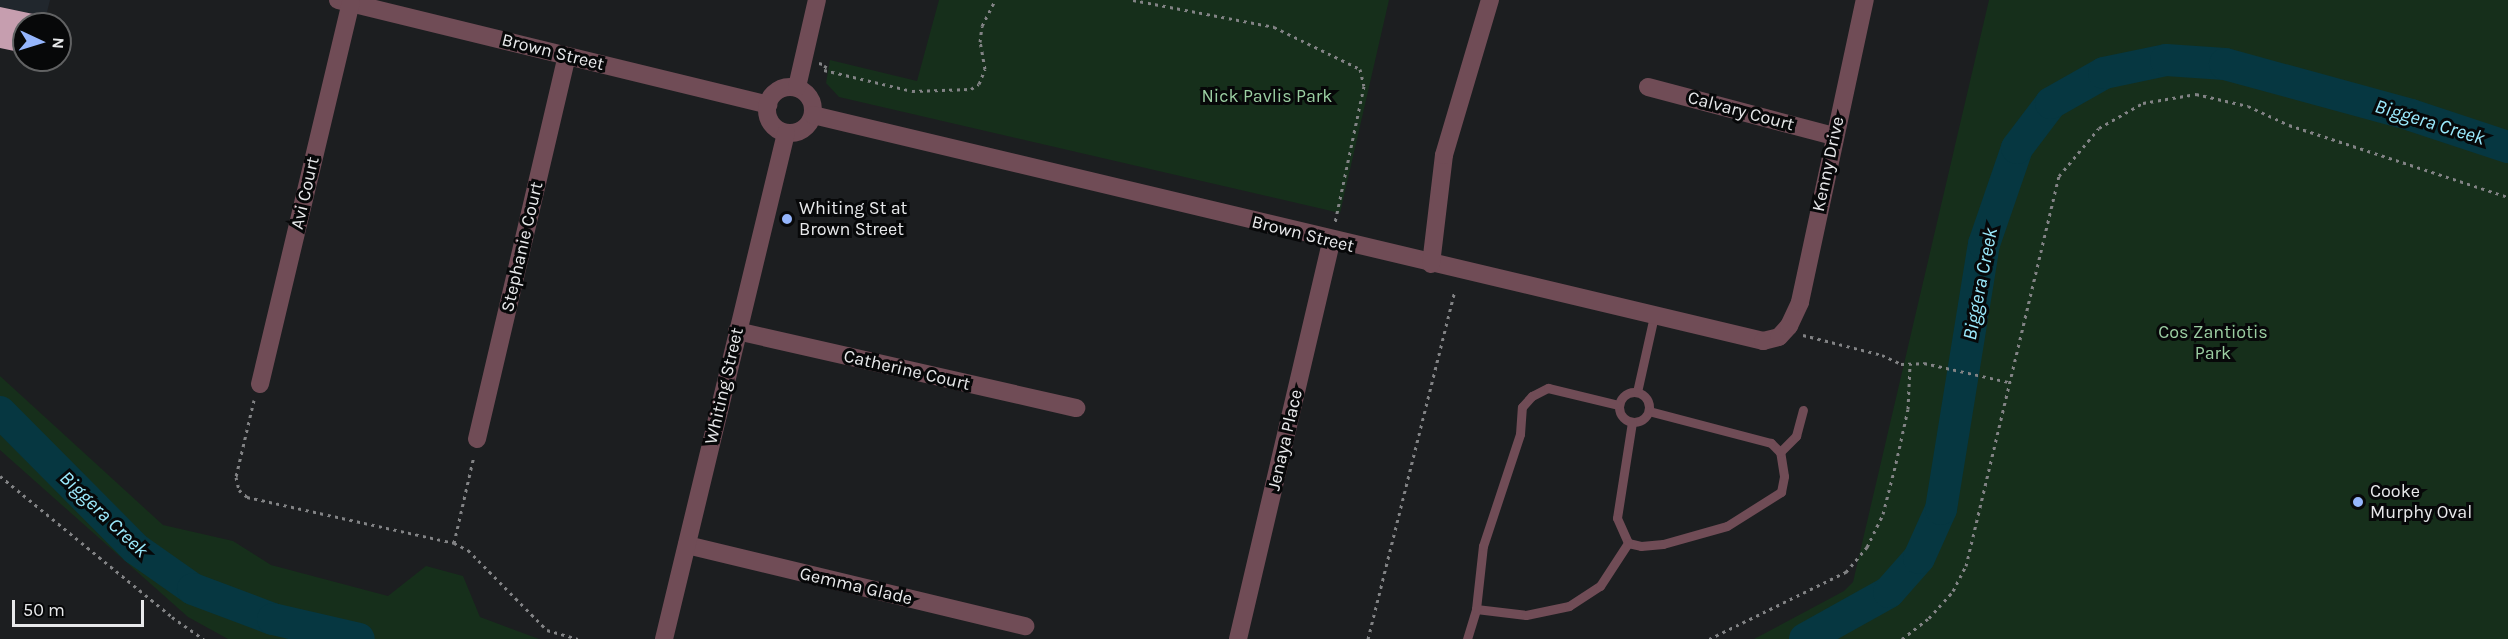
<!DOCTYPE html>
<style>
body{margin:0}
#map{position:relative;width:2508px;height:639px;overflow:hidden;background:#1c1e20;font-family:Karla,sans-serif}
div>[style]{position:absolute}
.built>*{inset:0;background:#21272d}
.green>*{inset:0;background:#162f1b}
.river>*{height:32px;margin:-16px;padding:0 16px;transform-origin:16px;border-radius:16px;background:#063741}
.building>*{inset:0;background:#c69eaf}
.path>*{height:3px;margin-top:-1.5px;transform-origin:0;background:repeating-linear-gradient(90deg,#828385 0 3px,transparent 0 7.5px)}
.lane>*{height:9px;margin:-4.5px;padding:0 4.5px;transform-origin:4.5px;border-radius:4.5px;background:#704c56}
.lane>.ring{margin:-4.5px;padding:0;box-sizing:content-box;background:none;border:9px solid #704c56;border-radius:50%}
.street>*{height:18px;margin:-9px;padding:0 9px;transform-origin:9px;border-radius:9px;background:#704c56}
.street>.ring{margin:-9px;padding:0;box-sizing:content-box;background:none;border:18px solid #704c56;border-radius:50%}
.dots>*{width:16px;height:16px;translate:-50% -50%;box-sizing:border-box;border:3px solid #070809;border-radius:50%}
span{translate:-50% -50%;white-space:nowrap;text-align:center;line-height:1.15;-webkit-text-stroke:6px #070809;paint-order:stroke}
.street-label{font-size:18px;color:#e8e9eb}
.park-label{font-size:18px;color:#9bcea2}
.poi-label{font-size:18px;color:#e8e9eb}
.left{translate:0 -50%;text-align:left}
.water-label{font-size:20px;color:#9beafd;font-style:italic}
.north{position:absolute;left:12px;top:12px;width:60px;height:60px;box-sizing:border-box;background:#070809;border:2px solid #616263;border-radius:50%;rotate:94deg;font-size:16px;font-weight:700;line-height:24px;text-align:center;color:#e8e9eb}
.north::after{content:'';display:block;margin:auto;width:21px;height:27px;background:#95b6fd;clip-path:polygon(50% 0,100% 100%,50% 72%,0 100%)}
.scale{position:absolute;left:12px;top:600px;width:132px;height:27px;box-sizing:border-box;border:3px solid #e8e9eb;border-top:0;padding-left:8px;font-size:18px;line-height:21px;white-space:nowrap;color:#e8e9eb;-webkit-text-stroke:4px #070809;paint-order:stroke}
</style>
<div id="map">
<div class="built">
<i style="clip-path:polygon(0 0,50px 0,44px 24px,24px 24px,24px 53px,0 48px)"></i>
</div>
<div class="green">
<i style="clip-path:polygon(939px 0,1389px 0,1340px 213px,839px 97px,826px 83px,830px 60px,917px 81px)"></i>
<i style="clip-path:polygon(1989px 0,2508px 0,2508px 639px,1754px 639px,1844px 591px,1853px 582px)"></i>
<i style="clip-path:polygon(0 376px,163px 525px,233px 541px,271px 565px,388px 596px,426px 566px,463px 576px,480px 617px,539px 639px,228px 639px,188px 617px,0 450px)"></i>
</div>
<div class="river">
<i style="left:0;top:412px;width:193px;rotate:45.2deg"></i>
<i style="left:136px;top:549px;width:70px;rotate:35.1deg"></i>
<i style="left:193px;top:589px;width:85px;rotate:20.6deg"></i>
<i style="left:273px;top:619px;width:88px;rotate:13.1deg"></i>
<i style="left:1805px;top:639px;width:96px;rotate:-29.2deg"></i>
<i style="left:1889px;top:592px;width:45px;rotate:-48.6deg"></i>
<i style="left:1919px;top:558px;width:54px;rotate:-65.8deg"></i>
<i style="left:1941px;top:509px;width:268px;rotate:-80.8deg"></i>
<i style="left:1984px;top:244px;width:102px;rotate:-71deg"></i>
<i style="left:2017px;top:148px;width:56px;rotate:-52.9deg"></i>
<i style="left:2051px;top:103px;width:61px;rotate:-29.5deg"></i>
<i style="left:2104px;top:73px;width:63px;rotate:-11.8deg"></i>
<i style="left:2166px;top:60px;width:59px;rotate:3.9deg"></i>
<i style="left:2225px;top:64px;width:193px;rotate:15.3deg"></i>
<i style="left:2411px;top:115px;width:102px;rotate:18.3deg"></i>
</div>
<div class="building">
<i style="clip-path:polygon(0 7px,57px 19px,56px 24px,24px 24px,24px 53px,0 48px)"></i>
</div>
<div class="path">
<i style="left:1133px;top:0;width:144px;rotate:10.8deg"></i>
<i style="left:1274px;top:27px;width:96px;rotate:26deg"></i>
<i style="left:1360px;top:69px;width:17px;rotate:77deg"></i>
<i style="left:1364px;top:86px;width:140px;rotate:102deg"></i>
<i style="left:819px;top:63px;width:7px;rotate:16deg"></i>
<i style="left:826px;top:65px;width:5px;rotate:112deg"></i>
<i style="left:824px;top:70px;width:90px;rotate:13.4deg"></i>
<i style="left:912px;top:91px;width:59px;rotate:-1.9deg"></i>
<i style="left:971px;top:89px;width:9px;rotate:-32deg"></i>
<i style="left:979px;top:84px;width:16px;rotate:-68deg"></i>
<i style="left:985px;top:69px;width:27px;rotate:-100deg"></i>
<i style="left:980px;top:42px;width:16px;rotate:-83deg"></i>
<i style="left:982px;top:26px;width:29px;rotate:-63deg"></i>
<i style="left:1803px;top:335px;width:81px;rotate:14.2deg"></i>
<i style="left:1882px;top:355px;width:21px;rotate:25deg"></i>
<i style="left:1901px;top:364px;width:23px;rotate:-2deg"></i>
<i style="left:1924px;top:363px;width:86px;rotate:12.7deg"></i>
<i style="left:254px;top:400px;width:79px;rotate:103.2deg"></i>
<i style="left:236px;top:477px;width:13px;rotate:77deg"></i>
<i style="left:239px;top:490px;width:11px;rotate:41deg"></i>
<i style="left:247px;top:497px;width:212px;rotate:12.5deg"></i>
<i style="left:454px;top:543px;width:16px;rotate:27deg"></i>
<i style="left:468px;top:550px;width:112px;rotate:45.4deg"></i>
<i style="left:547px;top:630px;width:32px;rotate:16deg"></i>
<i style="left:0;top:476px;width:222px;rotate:39.3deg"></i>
<i style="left:172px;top:617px;width:39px;rotate:35deg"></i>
<i style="left:454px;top:543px;width:89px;rotate:-77.1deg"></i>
<i style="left:1368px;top:639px;width:357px;rotate:-76deg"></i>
<i style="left:1709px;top:639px;width:153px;rotate:-26.1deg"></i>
<i style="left:1846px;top:572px;width:33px;rotate:-50deg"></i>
<i style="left:1867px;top:547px;width:37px;rotate:-64deg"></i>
<i style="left:1883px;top:514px;width:53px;rotate:-75.7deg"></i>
<i style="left:1896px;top:463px;width:55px;rotate:-77.5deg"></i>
<i style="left:1908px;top:409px;width:44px;rotate:-87.4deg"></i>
<i style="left:1902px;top:639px;width:34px;rotate:-38deg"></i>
<i style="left:1929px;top:618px;width:36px;rotate:-48deg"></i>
<i style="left:1953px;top:591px;width:28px;rotate:-63deg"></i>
<i style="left:1966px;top:566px;width:401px;rotate:-76.6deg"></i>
<i style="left:2059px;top:176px;width:62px;rotate:-50.2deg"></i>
<i style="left:2099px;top:128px;width:51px;rotate:-29.6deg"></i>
<i style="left:2143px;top:103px;width:54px;rotate:-9.6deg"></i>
<i style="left:2196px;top:94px;width:53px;rotate:13deg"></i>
<i style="left:2248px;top:106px;width:45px;rotate:24.9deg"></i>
<i style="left:2289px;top:125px;width:231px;rotate:18.2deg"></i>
</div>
<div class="lane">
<i style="left:1637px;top:392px;width:78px;rotate:-77.4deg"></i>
<i class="ring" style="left:1619px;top:392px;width:21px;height:21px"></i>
<i style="left:1632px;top:422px;width:97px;rotate:98.9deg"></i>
<i style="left:1617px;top:518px;width:27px;rotate:66deg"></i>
<i style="left:1628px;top:543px;width:13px;rotate:13deg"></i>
<i style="left:1641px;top:546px;width:22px;rotate:-5deg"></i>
<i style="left:1663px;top:544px;width:66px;rotate:-15.7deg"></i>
<i style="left:1727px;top:526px;width:64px;rotate:-32.2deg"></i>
<i style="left:1781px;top:492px;width:16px;rotate:-79deg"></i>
<i style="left:1784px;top:476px;width:24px;rotate:-99deg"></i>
<i style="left:1780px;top:452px;width:13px;rotate:-135deg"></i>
<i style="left:1771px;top:443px;width:126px;rotate:-165.3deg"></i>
<i style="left:1780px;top:452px;width:23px;rotate:-45deg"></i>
<i style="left:1796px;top:436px;width:27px;rotate:-75deg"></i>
<i style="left:1476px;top:609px;width:50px;rotate:6.8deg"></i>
<i style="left:1526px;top:615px;width:44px;rotate:-11.8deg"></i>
<i style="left:1569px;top:606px;width:37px;rotate:-33deg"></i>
<i style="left:1600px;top:586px;width:51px;rotate:-56.9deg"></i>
<i style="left:1467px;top:639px;width:31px;rotate:-73deg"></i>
<i style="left:1476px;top:609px;width:63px;rotate:-83.7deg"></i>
<i style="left:1483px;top:546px;width:118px;rotate:-71.7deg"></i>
<i style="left:1520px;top:434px;width:27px;rotate:-86deg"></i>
<i style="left:1522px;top:407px;width:15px;rotate:-48deg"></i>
<i style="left:1532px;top:396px;width:18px;rotate:-27deg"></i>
<i style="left:1548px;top:388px;width:73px;rotate:13.5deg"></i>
</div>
<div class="street">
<i style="left:338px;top:0;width:443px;rotate:13.7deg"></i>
<i class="ring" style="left:767px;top:87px;width:28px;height:28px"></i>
<i style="left:797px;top:87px;width:89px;rotate:-77.1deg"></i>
<i style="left:1648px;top:87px;width:192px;rotate:14.8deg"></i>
<i style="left:813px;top:115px;width:977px;rotate:13.38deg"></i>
<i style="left:1763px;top:341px;width:16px;rotate:-14deg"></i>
<i style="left:1779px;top:337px;width:15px;rotate:-48deg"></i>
<i style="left:1789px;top:326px;width:26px;rotate:-65deg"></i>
<i style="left:1800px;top:302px;width:309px;rotate:-77.9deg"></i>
<i style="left:1431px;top:264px;width:110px;rotate:-83.2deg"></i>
<i style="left:1444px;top:155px;width:162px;rotate:-73.5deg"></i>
<i style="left:737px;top:331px;width:348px;rotate:12.8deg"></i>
<i style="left:260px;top:384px;width:392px;rotate:-76.6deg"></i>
<i style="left:477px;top:439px;width:393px;rotate:-76.8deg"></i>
<i style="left:687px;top:545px;width:348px;rotate:13.5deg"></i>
<i style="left:664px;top:639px;width:520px;rotate:-76.44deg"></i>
<i style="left:1238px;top:639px;width:409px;rotate:-76.8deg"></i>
</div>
<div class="dots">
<i style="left:787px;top:219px;background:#95b6fd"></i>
<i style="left:2358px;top:502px;background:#95b6fd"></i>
</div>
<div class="street-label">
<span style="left:553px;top:52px;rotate:14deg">Brown Street</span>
<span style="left:1741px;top:111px;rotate:15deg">Calvary Court</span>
<span style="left:1828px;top:164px;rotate:-78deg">Kenny Drive</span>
<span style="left:305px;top:193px;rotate:-77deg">Avi Court</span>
<span style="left:1303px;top:234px;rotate:14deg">Brown Street</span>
<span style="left:522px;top:247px;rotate:-77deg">Stephanie Court</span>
<span style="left:907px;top:370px;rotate:13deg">Catherine Court</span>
<span style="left:724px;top:386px;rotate:-77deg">Whiting Street</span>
<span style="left:1285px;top:440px;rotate:-77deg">Jenaya Place</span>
<span style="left:856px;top:586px;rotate:13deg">Gemma Glade</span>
</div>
<div class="park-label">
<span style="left:1267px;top:96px">Nick Pavlis Park</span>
<span style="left:2213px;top:343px">Cos Zantiotis<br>Park</span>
</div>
<div class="poi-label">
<span class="left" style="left:799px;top:219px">Whiting St at<br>Brown Street</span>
<span class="left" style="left:2370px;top:502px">Cooke<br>Murphy Oval</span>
</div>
<div class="water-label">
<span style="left:2430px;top:122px;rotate:17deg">Biggera Creek</span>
<span style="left:1980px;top:284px;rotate:-79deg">Biggera Creek</span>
<span style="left:104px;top:514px;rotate:44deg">Biggera Creek</span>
</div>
<div class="north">N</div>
<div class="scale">50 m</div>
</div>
